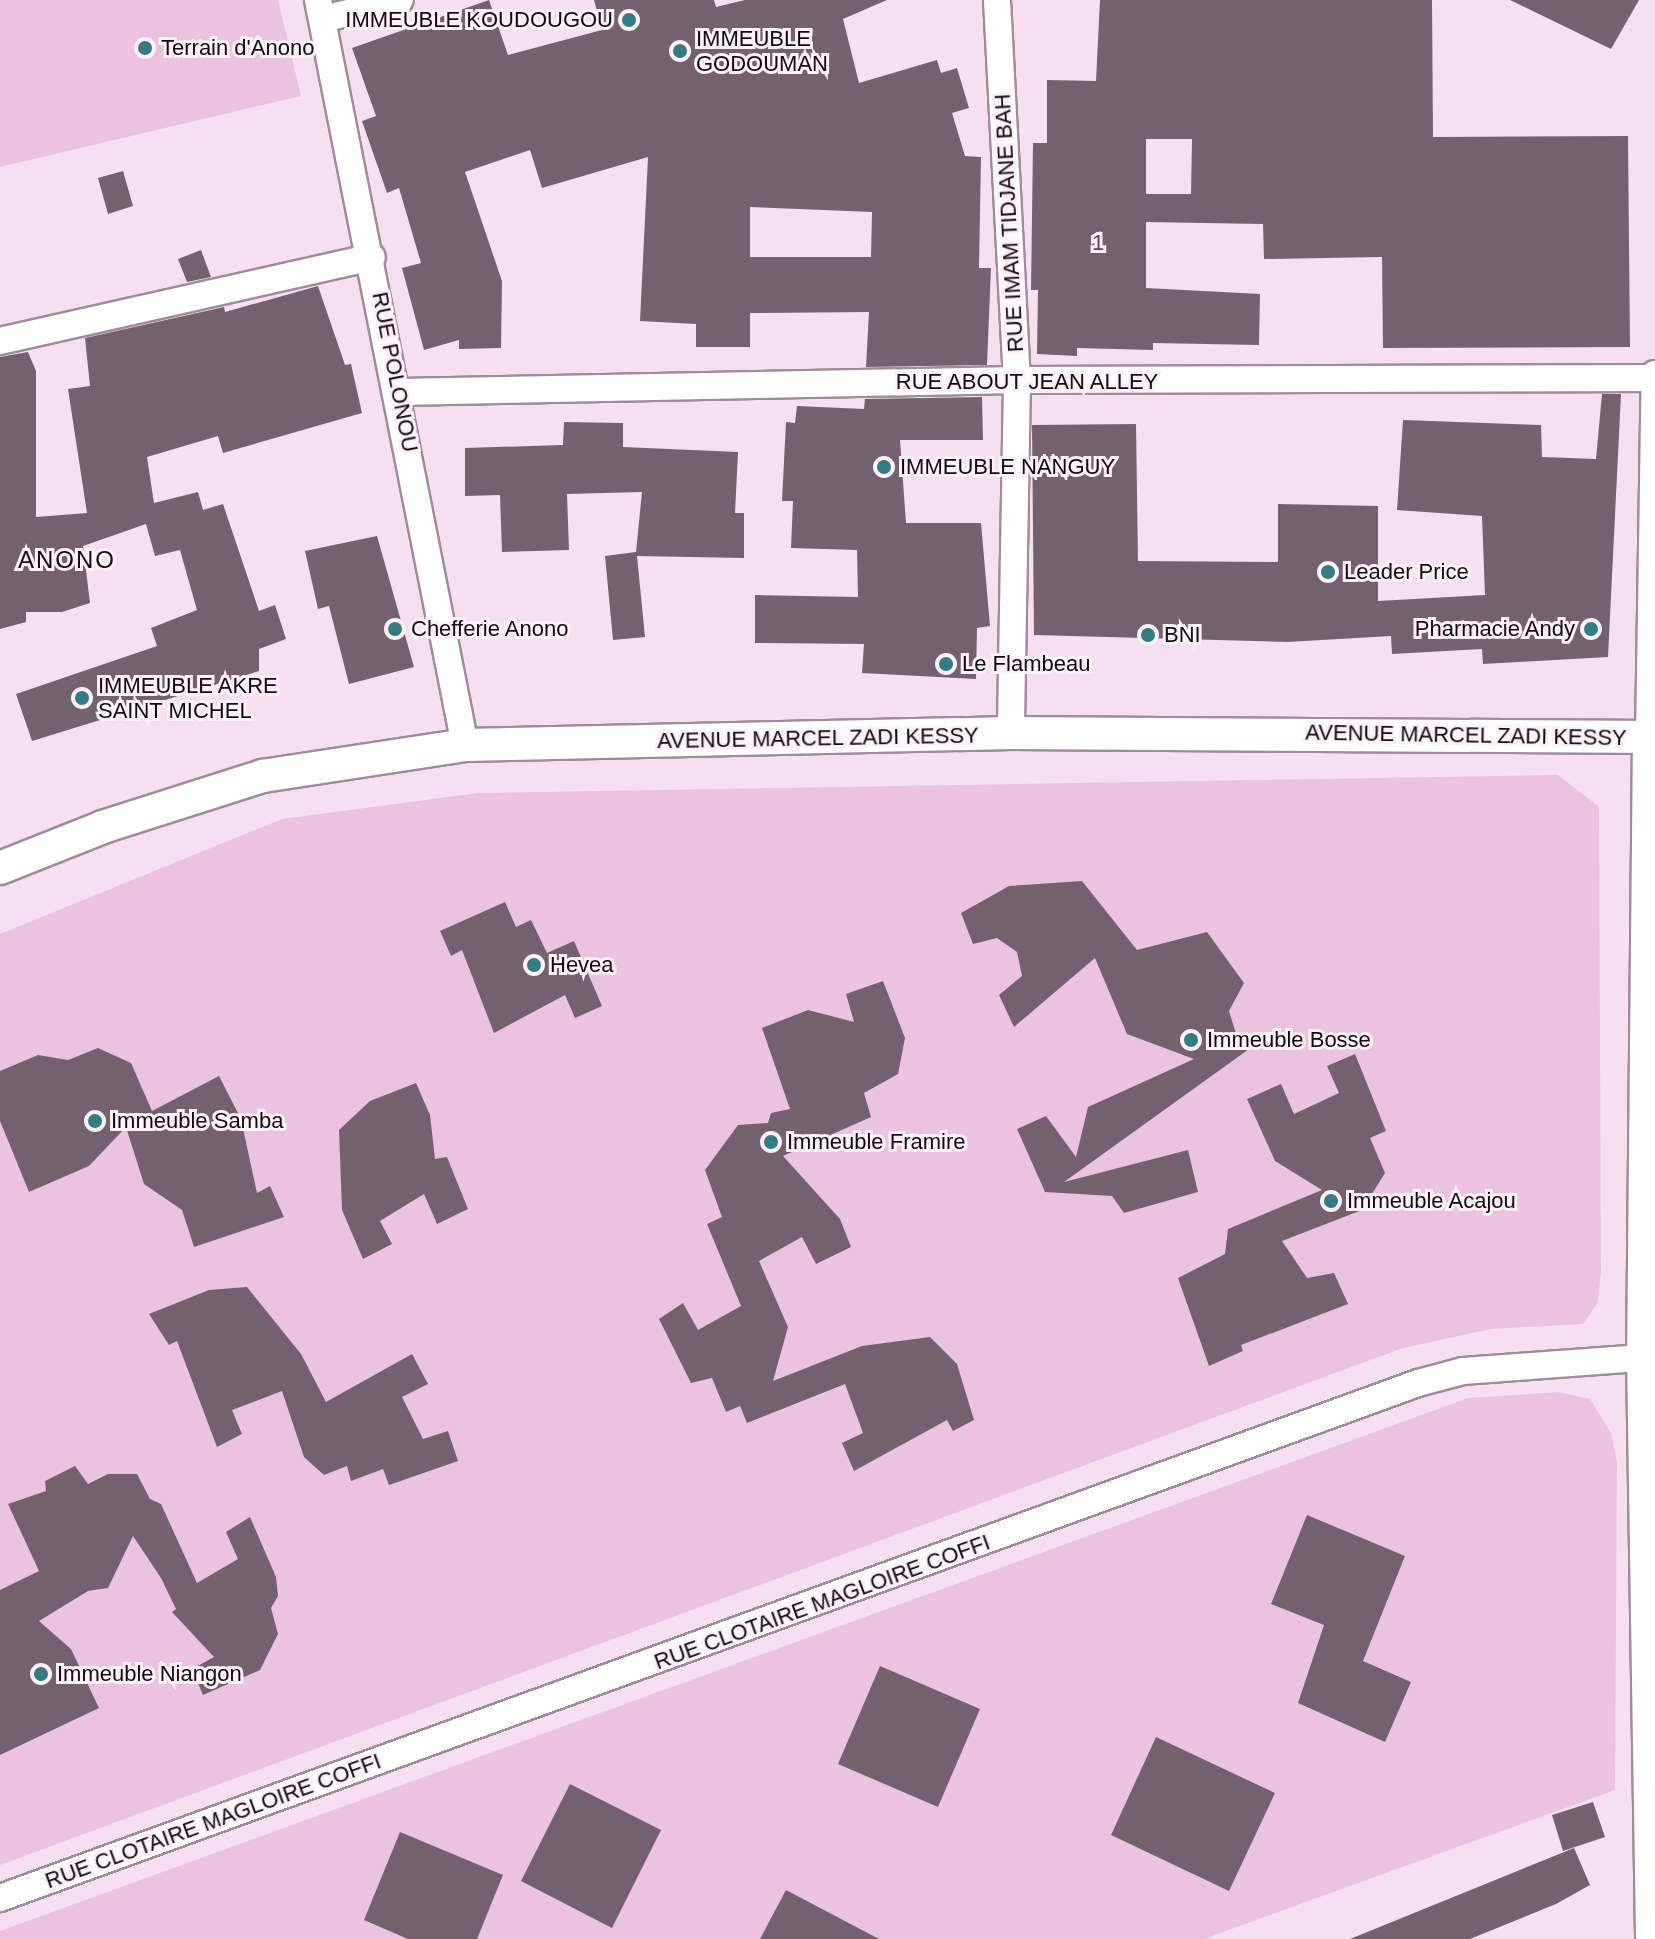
<!DOCTYPE html>
<style>
body{margin:0}
#map{position:relative;width:1655px;height:1939px;overflow:hidden;background:#f6dff0;font-family:Helvetica,sans-serif}
div>[style]{position:absolute}
.green>*{inset:0;background:#ebc3e1}
.building>*{inset:0;background:#746170}
.roads{filter:drop-shadow(2px 0 #9f8b9a) drop-shadow(-2px 0 #9f8b9a) drop-shadow(0 2px #9f8b9a) drop-shadow(0 -2px #9f8b9a)}
.minor>*{height:26px;margin:-13px;padding:0 13px;transform-origin:13px;border-radius:13px;background:#fff}
.tertiary>*{height:32px;margin:-16px;padding:0 16px;transform-origin:16px;border-radius:16px;background:#fff}
.dots>*{width:22px;height:22px;translate:-50% -50%;box-sizing:border-box;border:4px solid #fdf0f9;border-radius:50%}
span{translate:-50% -50%;white-space:nowrap;text-align:center;line-height:1.15;-webkit-text-stroke:6px #fdf0f9;paint-order:stroke}
.poi-label{font-size:22px;color:#110a0f}
.right{translate:-100% -50%;text-align:right}
.left{translate:0 -50%;text-align:left}
.street-label{font-size:22px;color:#110a0f}
.park-label{font-size:22px;color:#713a65}
.neighbourhood-label{font-size:24px;color:#110a0f;letter-spacing:2px}
</style>
<div id="map">
<div class="green">
<i style="clip-path:polygon(0 0,278px 0,301px 96px,0 167px)"></i>
<i style="clip-path:polygon(1558px 775px,1599px 807px,1601px 1271px,1598px 1302px,1583px 1324px,1491px 1329px,1403px 1348px,0 1865px,0 934px,282px 819px,478px 793px)"></i>
<i style="clip-path:polygon(1558px 1392px,1590px 1399px,1611px 1433px,1617px 1461px,1615px 1790px,1204px 1939px,0 1939px,0 1931px,1468px 1398px)"></i>
</div>
<div class="building">
<i style="clip-path:polygon(evenodd,489px 0,508px 55px,602px 30px,594px 0,714px 0,716px 7px,745px 0,887px 0,843px 19px,859px 83px,937px 60px,941px 73px,957px 68px,969px 108px,952px 113px,965px 156px,981px 157px,979px 268px,991px 268px,987px 365px,866px 367px,869px 312px,750px 313px,750px 347px,696px 347px,696px 324px,640px 321px,648px 157px,542px 188px,530px 150px,465px 172px,502px 281px,501px 348px,459px 349px,459px 340px,424px 350px,402px 268px,421px 263px,399px 188px,387px 193px,362px 121px,376px 116px,352px 48px,489px 0,750px 207px,872px 212px,871px 257px,750px 257px,750px 207px)"></i>
<i style="clip-path:polygon(evenodd,1100px 0,1432px 0,1433px 137px,1628px 136px,1630px 347px,1383px 348px,1382px 257px,1264px 259px,1263px 224px,1146px 222px,1146px 288px,1260px 294px,1259px 345px,1153px 343px,1153px 350px,1077px 348px,1077px 356px,1037px 354px,1038px 290px,1031px 290px,1033px 143px,1047px 143px,1047px 80px,1096px 81px,1100px 0,1146px 139px,1192px 139px,1191px 194px,1146px 194px,1146px 139px)"></i>
<i style="clip-path:polygon(1510px 0,1639px 0,1611px 49px)"></i>
<i style="clip-path:polygon(123px 171px,133px 206px,108px 214px,98px 178px)"></i>
<i style="clip-path:polygon(201px 250px,211px 277px,187px 282px,178px 259px)"></i>
<i style="clip-path:polygon(318px 286px,345px 365px,351px 364px,362px 413px,223px 453px,218px 436px,147px 457px,154px 503px,198px 492px,203px 510px,223px 504px,259px 611px,275px 605px,286px 639px,259px 649px,259px 671px,32px 741px,16px 694px,157px 646px,151px 628px,197px 610px,180px 550px,155px 556px,146px 524px,83px 546px,90px 603px,62px 612px,26px 612px,26px 622px,0 629px,0 357px,28px 352px,36px 371px,36px 517px,87px 513px,68px 389px,90px 386px,85px 338px,224px 307px,225px 312px)"></i>
<i style="clip-path:polygon(1602px 394px,1621px 394px,1608px 657px,1483px 664px,1482px 649px,1392px 654px,1391px 636px,1287px 642px,1034px 635px,1032px 425px,1136px 424px,1138px 561px,1278px 562px,1278px 504px,1378px 506px,1378px 601px,1485px 595px,1482px 516px,1397px 510px,1403px 420px,1541px 425px,1542px 457px,1596px 459px)"></i>
<i style="clip-path:polygon(982px 397px,983px 440px,900px 440px,906px 523px,981px 523px,990px 626px,977px 628px,976px 679px,862px 673px,864px 644px,755px 643px,755px 595px,858px 597px,857px 550px,791px 548px,793px 501px,782px 501px,786px 422px,795px 423px,797px 406px,864px 409px,865px 399px)"></i>
<i style="clip-path:polygon(564px 422px,623px 423px,623px 447px,738px 452px,735px 513px,744px 513px,744px 558px,637px 556px,645px 637px,613px 640px,605px 556px,636px 552px,642px 492px,567px 494px,569px 550px,502px 552px,500px 495px,465px 496px,465px 448px,563px 445px)"></i>
<i style="clip-path:polygon(377px 536px,414px 667px,349px 684px,329px 606px,318px 609px,305px 551px)"></i>
<i style="clip-path:polygon(1082px 881px,1137px 950px,1207px 932px,1244px 983px,1229px 1011px,1238px 1040px,1250px 1035px,1256px 1044px,1064px 1182px,1188px 1150px,1198px 1192px,1124px 1213px,1112px 1196px,1045px 1192px,1017px 1129px,1046px 1116px,1076px 1157px,1088px 1107px,1194px 1059px,1127px 1034px,1095px 958px,1014px 1027px,999px 995px,1022px 976px,1017px 952px,997px 938px,973px 944px,961px 913px,1009px 886px)"></i>
<i style="clip-path:polygon(505px 902px,516px 927px,531px 920px,547px 953px,574px 941px,602px 1006px,575px 1018px,565px 995px,494px 1033px,462px 950px,451px 956px,440px 931px)"></i>
<i style="clip-path:polygon(883px 981px,905px 1038px,898px 1074px,864px 1093px,871px 1117px,783px 1156px,840px 1219px,851px 1247px,816px 1264px,802px 1237px,759px 1261px,788px 1327px,773px 1381px,862px 1346px,930px 1337px,957px 1364px,974px 1420px,953px 1431px,947px 1420px,854px 1471px,842px 1443px,863px 1433px,845px 1384px,747px 1423px,740px 1406px,726px 1412px,712px 1378px,691px 1383px,659px 1319px,683px 1303px,698px 1330px,741px 1306px,707px 1224px,722px 1217px,705px 1170px,738px 1125px,768px 1123px,771px 1113px,790px 1109px,762px 1028px,808px 1010px,854px 1022px,846px 994px)"></i>
<i style="clip-path:polygon(98px 1048px,131px 1063px,152px 1111px,219px 1076px,241px 1119px,257px 1193px,270px 1186px,284px 1217px,194px 1247px,182px 1210px,144px 1184px,126px 1127px,89px 1166px,29px 1192px,0 1121px,0 1071px,38px 1055px,68px 1060px)"></i>
<i style="clip-path:polygon(1355px 1054px,1386px 1131px,1370px 1138px,1385px 1173px,1362px 1210px,1282px 1241px,1307px 1278px,1334px 1273px,1348px 1304px,1241px 1345px,1243px 1351px,1209px 1366px,1178px 1278px,1225px 1254px,1228px 1229px,1322px 1190px,1275px 1161px,1247px 1099px,1281px 1084px,1294px 1114px,1339px 1093px,1327px 1066px)"></i>
<i style="clip-path:polygon(416px 1083px,430px 1115px,435px 1159px,447px 1157px,468px 1209px,437px 1224px,424px 1194px,380px 1221px,392px 1244px,363px 1259px,342px 1210px,339px 1130px,370px 1101px)"></i>
<i style="clip-path:polygon(247px 1287px,301px 1354px,326px 1402px,412px 1354px,428px 1384px,402px 1397px,423px 1439px,448px 1431px,458px 1461px,389px 1485px,383px 1469px,351px 1481px,347px 1466px,324px 1475px,304px 1457px,282px 1391px,232px 1410px,242px 1434px,217px 1447px,177px 1341px,169px 1345px,149px 1314px,209px 1290px)"></i>
<i style="clip-path:polygon(75px 1466px,88px 1484px,108px 1474px,137px 1474px,150px 1499px,161px 1504px,197px 1583px,238px 1559px,226px 1532px,250px 1517px,276px 1577px,278px 1596px,271px 1608px,278px 1634px,260px 1670px,203px 1695px,192px 1669px,214px 1657px,172px 1612px,176px 1609px,161px 1578px,133px 1536px,108px 1588px,88px 1591px,39px 1621px,71px 1649px,99px 1708px,0 1755px,0 1590px,39px 1571px,8px 1504px,46px 1491px,45px 1481px)"></i>
<i style="clip-path:polygon(1307px 1515px,1405px 1556px,1363px 1661px,1411px 1682px,1385px 1742px,1298px 1703px,1324px 1625px,1271px 1604px)"></i>
<i style="clip-path:polygon(880px 1666px,980px 1709px,938px 1807px,838px 1764px)"></i>
<i style="clip-path:polygon(1156px 1737px,1275px 1793px,1229px 1891px,1111px 1835px)"></i>
<i style="clip-path:polygon(570px 1784px,661px 1830px,612px 1928px,521px 1881px)"></i>
<i style="clip-path:polygon(1593px 1802px,1605px 1837px,1563px 1851px,1552px 1815px)"></i>
<i style="clip-path:polygon(400px 1832px,503px 1875px,477px 1939px,408px 1939px,364px 1920px)"></i>
<i style="clip-path:polygon(1574px 1848px,1590px 1885px,1556px 1904px,1470px 1939px,1350px 1939px)"></i>
<i style="clip-path:polygon(786px 1890px,879px 1939px,760px 1939px)"></i>
</div>
<div class="roads">
<div class="minor">
<i style="left:318px;top:0;width:759px;rotate:78.84deg"></i>
<i style="left:997px;top:0;width:381px;rotate:87deg"></i>
<i style="left:1017px;top:380px;width:353px;rotate:91deg"></i>
<i style="left:323px;top:19px;width:79px;rotate:-13.9deg"></i>
<i style="left:0;top:341px;width:381px;rotate:-12.7deg"></i>
<i style="left:399px;top:392px;width:618px;rotate:-1.11deg"></i>
<i style="left:1017px;top:380px;width:638px;rotate:-0.18deg"></i>
<i style="left:1649px;top:737px;width:363px;rotate:-89.1deg"></i>
<i style="left:0;top:1898px;width:1509px;rotate:-19.96deg"></i>
<i style="left:1418px;top:1383px;width:47px;rotate:-14.9deg"></i>
<i style="left:1463px;top:1371px;width:193px;rotate:-4.2deg"></i>
</div>
<div class="tertiary">
<i style="left:1649px;top:737px;width:620px;rotate:90.55deg"></i>
<i style="left:1643px;top:1357px;width:582px;rotate:89.11deg"></i>
<i style="left:0;top:868px;width:111px;rotate:-21.7deg"></i>
<i style="left:103px;top:827px;width:168px;rotate:-17.7deg"></i>
<i style="left:263px;top:776px;width:204px;rotate:-8.7deg"></i>
<i style="left:465px;top:745px;width:546px;rotate:-1.26deg"></i>
<i style="left:1011px;top:733px;width:644px;rotate:0.36deg"></i>
</div>
</div>
<div class="dots">
<i style="left:629px;top:20px;background:#337c83"></i>
<i style="left:145px;top:48px;background:#337c83"></i>
<i style="left:680px;top:51px;background:#337c83"></i>
<i style="left:884px;top:467px;background:#337c83"></i>
<i style="left:1328px;top:572px;background:#337c83"></i>
<i style="left:395px;top:629px;background:#337c83"></i>
<i style="left:1591px;top:629px;background:#337c83"></i>
<i style="left:1148px;top:635px;background:#337c83"></i>
<i style="left:946px;top:664px;background:#337c83"></i>
<i style="left:82px;top:698px;background:#337c83"></i>
<i style="left:534px;top:965px;background:#337c83"></i>
<i style="left:1191px;top:1040px;background:#337c83"></i>
<i style="left:95px;top:1121px;background:#337c83"></i>
<i style="left:771px;top:1142px;background:#337c83"></i>
<i style="left:1331px;top:1201px;background:#337c83"></i>
<i style="left:41px;top:1674px;background:#337c83"></i>
</div>
<div class="poi-label">
<span class="right" style="left:613px;top:20px">IMMEUBLE KOUDOUGOU</span>
<span class="left" style="left:696px;top:51px">IMMEUBLE<br>GODOUMAN</span>
<span class="left" style="left:161px;top:48px">Terrain d'Anono</span>
<span class="left" style="left:900px;top:467px">IMMEUBLE NANGUY</span>
<span class="left" style="left:1344px;top:572px">Leader Price</span>
<span class="left" style="left:411px;top:629px">Chefferie Anono</span>
<span class="right" style="left:1575px;top:629px">Pharmacie Andy</span>
<span class="left" style="left:1164px;top:635px">BNI</span>
<span class="left" style="left:962px;top:664px">Le Flambeau</span>
<span class="left" style="left:98px;top:698px">IMMEUBLE AKRE<br>SAINT MICHEL</span>
<span class="left" style="left:550px;top:965px">Hevea</span>
<span class="left" style="left:1207px;top:1040px">Immeuble Bosse</span>
<span class="left" style="left:111px;top:1121px">Immeuble Samba</span>
<span class="left" style="left:787px;top:1142px">Immeuble Framire</span>
<span class="left" style="left:1347px;top:1201px">Immeuble Acajou</span>
<span class="left" style="left:57px;top:1674px">Immeuble Niangon</span>
</div>
<div class="street-label">
<span style="left:1009px;top:223px;rotate:-93deg">RUE IMAM TIDJANE BAH</span>
<span style="left:395px;top:372px;rotate:79deg">RUE POLONOU</span>
<span style="left:1027px;top:382px">RUE ABOUT JEAN ALLEY</span>
<span style="left:1466px;top:735px;rotate:1deg">AVENUE MARCEL ZADI KESSY</span>
<span style="left:818px;top:738px;rotate:-1deg">AVENUE MARCEL ZADI KESSY</span>
<span style="left:822px;top:1602px;rotate:-20deg">RUE CLOTAIRE MAGLOIRE COFFI</span>
<span style="left:213px;top:1821px;rotate:-20deg">RUE CLOTAIRE MAGLOIRE COFFI</span>
</div>
<div class="park-label">
<span style="left:1098px;top:243px">1</span>
</div>
<div class="neighbourhood-label">
<span style="left:67px;top:560px">ANONO</span>
</div>
</div>
